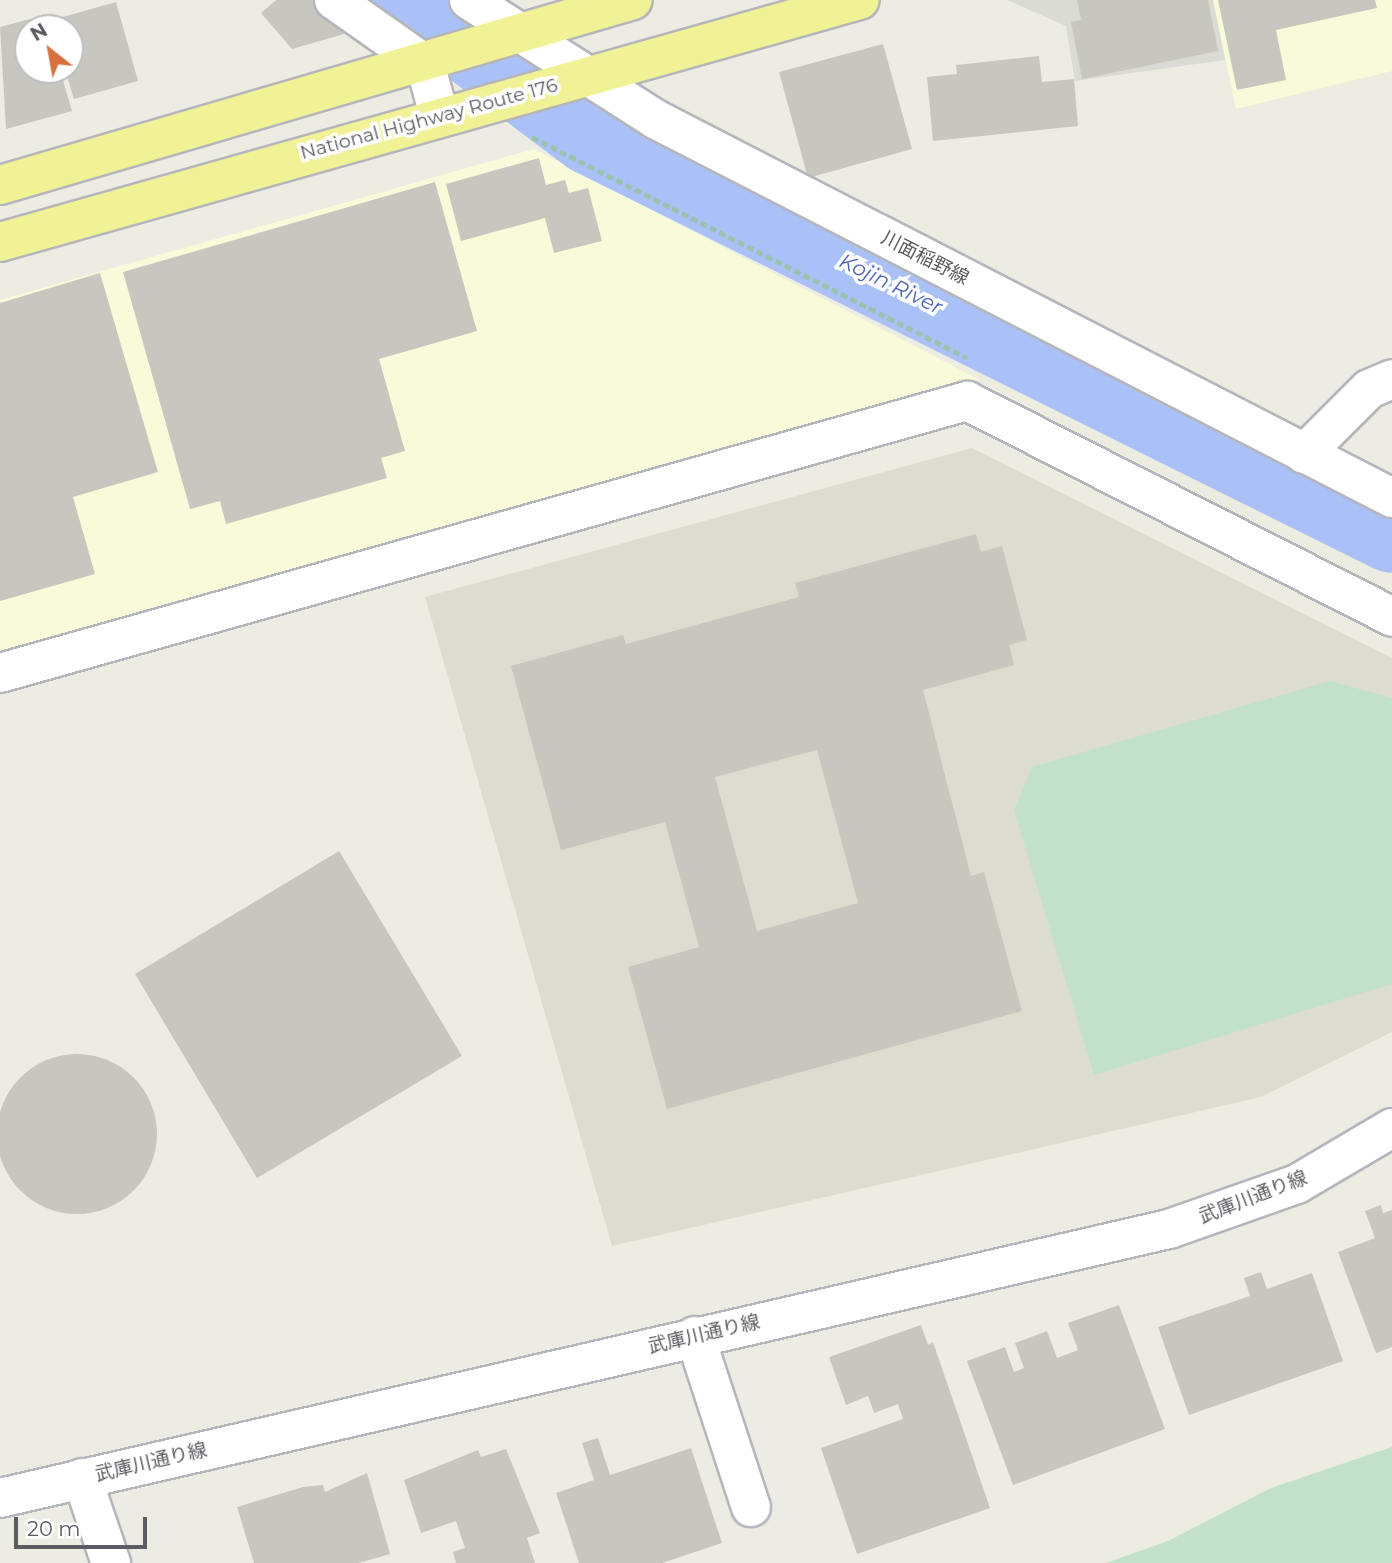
<!DOCTYPE html>
<meta charset="utf-8">
<style>
body{margin:0}
#map{position:relative;width:1392px;height:1563px;overflow:hidden;background:#ecece3;font-family:Montserrat,"Noto Sans JP",sans-serif}
div>[style]{position:absolute}
.commercial>*{inset:0;background:#f9fada}
.industrial>*{inset:0;background:#dbdbd5}
.education>*{inset:0;background:#dcdcd1}
.green>*{inset:0;background:#c2e1ca}
.river>*{height:80px;margin:-40px;padding:0 40px;transform-origin:40px;border-radius:40px;background:#a9c1f6}
.building>*{inset:0;background:#c8c7bf}
.round{border-radius:50%}
.path>*{height:4.5px;margin-top:-2.25px;transform-origin:0;background:repeating-linear-gradient(90deg,#9cc1b0 0 7px,transparent 0 10.5px)}
.roads{filter:drop-shadow(2px 0 #b5b6bc) drop-shadow(-2px 0 #b5b6bc) drop-shadow(0 2px #b5b6bc) drop-shadow(0 -2px #b5b6bc)}
.street>*{height:38px;margin:-19px;padding:0 19px;transform-origin:19px;border-radius:19px;background:#fff}
.highway>*{height:38px;margin:-19px;padding:0 19px;transform-origin:19px;border-radius:19px;background:#f1f295}
span{translate:-50% -50%;white-space:nowrap;text-align:center;line-height:1.15;-webkit-text-stroke:7px #fff;paint-order:stroke}
.street-label{font-size:19px;color:#5b5c62}
.water-label{font-size:21px;color:#4f66b6;font-style:italic}
.north{position:absolute;left:14px;top:14px;width:70px;height:70px;box-sizing:border-box;background:#fff;border:2px solid #bdbec0;border-radius:50%;rotate:329deg;font-size:19px;font-weight:700;line-height:28px;text-align:center;color:#5b5c62}
.north::after{content:'';display:block;margin:auto;width:24px;height:32px;background:#d7723e;clip-path:polygon(50% 0,100% 100%,50% 72%,0 100%)}
.scale{position:absolute;left:14px;top:1517px;width:133px;height:32px;box-sizing:border-box;border:4px solid #5b5c62;border-top:0;padding-left:9px;font-size:21px;line-height:24px;white-space:nowrap;color:#5b5c62;-webkit-text-stroke:5px #fff;paint-order:stroke}
</style>
<div id="map">
<div class="commercial">
<i style="clip-path:polygon(1213px 0,1392px 0,1392px 71px,1236px 109px)"></i>
<i style="clip-path:polygon(534px 149px,980px 380px,0 651px,0 300px)"></i>
</div>
<div class="industrial">
<i style="clip-path:polygon(1007px 0,1213px 0,1225px 60px,1075px 81px,1066px 26px)"></i>
</div>
<div class="education">
<i style="clip-path:polygon(972px 448px,1392px 658px,1392px 1032px,1261px 1097px,612px 1246px,425px 597px)"></i>
</div>
<div class="green">
<i style="clip-path:polygon(1330px 681px,1392px 698px,1392px 984px,1094px 1075px,1014px 810px,1032px 767px)"></i>
<i style="clip-path:polygon(1392px 1447px,1392px 1563px,1106px 1563px,1168px 1541px,1271px 1488px)"></i>
</div>
<div class="river">
<i style="left:411px;top:0;width:225px;rotate:36.9deg"></i>
<i style="left:591px;top:135px;width:894px;rotate:26.42deg"></i>
</div>
<div class="building">
<i style="clip-path:polygon(276px 0,315px 0,344px 34px,292px 49px,261px 13px)"></i>
<i style="clip-path:polygon(1077px 0,1208px 0,1218px 51px,1082px 79px,1071px 22px,1081px 20px)"></i>
<i style="clip-path:polygon(1218px 0,1375px 0,1377px 8px,1276px 30px,1286px 80px,1237px 90px)"></i>
<i style="clip-path:polygon(116px 2px,138px 81px,74px 99px,65px 70px,70px 28px,54px 28px,52px 20px)"></i>
<i style="clip-path:polygon(45px 15px,49px 28px,28px 28px,28px 70px,60px 70px,72px 111px,6px 129px,0 27px)"></i>
<i style="clip-path:polygon(883px 44px,912px 149px,808px 178px,779px 72px)"></i>
<i style="clip-path:polygon(1039px 56px,1042px 82px,1074px 79px,1078px 126px,933px 141px,927px 77px,957px 74px,956px 65px)"></i>
<i style="clip-path:polygon(539px 158px,546px 185px,565px 180px,569px 193px,588px 188px,602px 241px,554px 253px,545px 218px,461px 241px,446px 184px)"></i>
<i style="clip-path:polygon(435px 182px,477px 331px,379px 359px,405px 451px,381px 458px,387px 478px,226px 524px,220px 501px,190px 509px,123px 272px)"></i>
<i style="clip-path:polygon(100px 273px,158px 472px,73px 497px,95px 574px,0 601px,0 303px)"></i>
<i style="clip-path:polygon(evenodd,976px 534px,981px 552px,1002px 546px,1027px 640px,1009px 645px,1014px 665px,923px 690px,971px 876px,984px 872px,1022px 1011px,667px 1109px,628px 967px,699px 947px,665px 822px,561px 850px,511px 666px,623px 635px,626px 644px,799px 597px,795px 583px,976px 534px,817px 750px,858px 903px,757px 931px,715px 777px,817px 750px)"></i>
<i style="clip-path:polygon(339px 851px,462px 1056px,257px 1178px,135px 974px)"></i>
<i class="round" style="left:-3px;top:1054px;width:160px;height:160px"></i>
<i style="clip-path:polygon(1381px 1205px,1383px 1213px,1392px 1210px,1392px 1347px,1376px 1353px,1338px 1252px,1375px 1238px,1365px 1211px)"></i>
<i style="clip-path:polygon(1261px 1272px,1267px 1289px,1312px 1273px,1343px 1361px,1189px 1415px,1158px 1327px,1250px 1296px,1244px 1278px)"></i>
<i style="clip-path:polygon(1119px 1305px,1165px 1429px,1013px 1485px,967px 1361px,1005px 1347px,1014px 1372px,1024px 1368px,1015px 1343px,1047px 1331px,1057px 1358px,1078px 1350px,1068px 1323px)"></i>
<i style="clip-path:polygon(921px 1325px,928px 1345px,933px 1342px,990px 1508px,857px 1554px,821px 1448px,903px 1419px,898px 1404px,874px 1413px,868px 1396px,846px 1405px,829px 1357px)"></i>
<i style="clip-path:polygon(598px 1438px,610px 1475px,691px 1448px,722px 1543px,662px 1563px,579px 1563px,556px 1493px,594px 1480px,582px 1443px)"></i>
<i style="clip-path:polygon(506px 1449px,540px 1533px,527px 1538px,535px 1563px,456px 1563px,453px 1552px,465px 1548px,456px 1521px,421px 1533px,404px 1480px,478px 1450px,481px 1457px)"></i>
<i style="clip-path:polygon(367px 1473px,390px 1554px,359px 1563px,254px 1563px,237px 1507px,303px 1487px,323px 1485px,325px 1492px)"></i>
</div>
<div class="path">
<i style="left:532px;top:137px;width:488px;rotate:26.9deg"></i>
</div>
<div class="roads">
<div class="street">
<i style="left:334px;top:0;width:111px;rotate:35.1deg"></i>
<i style="left:425px;top:64px;width:53px;rotate:74.6deg"></i>
<i style="left:469px;top:0;width:221px;rotate:32.6deg"></i>
<i style="left:655px;top:119px;width:829px;rotate:27.21deg"></i>
<i style="left:1304px;top:454px;width:92px;rotate:-45deg"></i>
<i style="left:1369px;top:389px;width:25px;rotate:-23deg"></i>
<i style="left:0;top:673px;width:1005px;rotate:-15.71deg"></i>
<i style="left:967px;top:401px;width:477px;rotate:26.9deg"></i>
<i style="left:695px;top:1336px;width:180px;rotate:71.9deg"></i>
<i style="left:82px;top:1478px;width:90px;rotate:71.2deg"></i>
<i style="left:0;top:1498px;width:1200px;rotate:-12.96deg"></i>
<i style="left:1169px;top:1229px;width:136px;rotate:-19.4deg"></i>
<i style="left:1297px;top:1184px;width:110px;rotate:-30.5deg"></i>
</div>
<div class="highway">
<i style="left:0;top:185px;width:659px;rotate:-16.29deg"></i>
<i style="left:0;top:242px;width:893px;rotate:-15.72deg"></i>
</div>
</div>
<div class="street-label">
<span style="left:429px;top:119px;rotate:-15deg">National Highway Route 176</span>
<span style="left:925px;top:258px;rotate:27deg">川面稲野線</span>
<span style="left:1253px;top:1197px;rotate:-21deg">武庫川通り線</span>
<span style="left:704px;top:1334px;rotate:-13deg">武庫川通り線</span>
<span style="left:151px;top:1462px;rotate:-13deg">武庫川通り線</span>
</div>
<div class="water-label">
<span style="left:891px;top:284px;rotate:26deg">Kojin River</span>
</div>
<div class="north">N</div>
<div class="scale">20 m</div>
</div>
